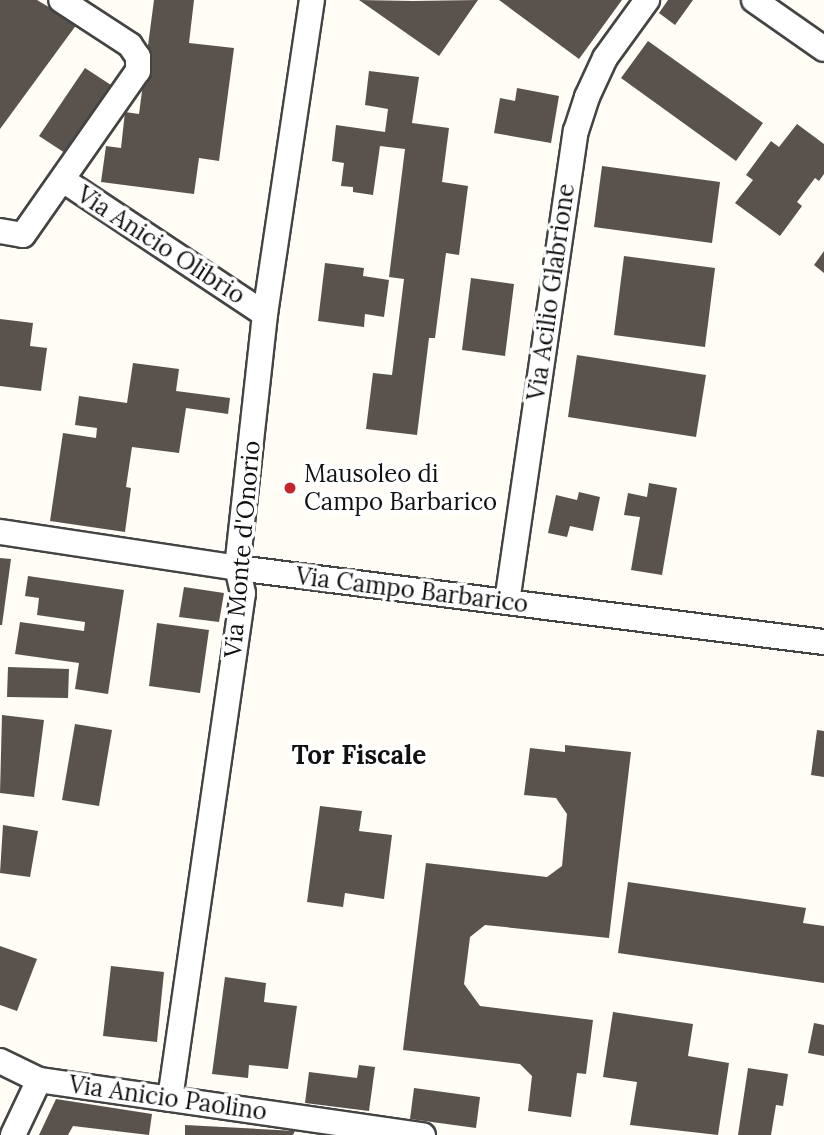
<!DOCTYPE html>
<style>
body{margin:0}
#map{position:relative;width:824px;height:1135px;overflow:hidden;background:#fffdf5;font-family:Lora,serif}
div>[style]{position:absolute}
.building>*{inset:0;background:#5a524d}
.roads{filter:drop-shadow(2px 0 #444) drop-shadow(-2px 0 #444) drop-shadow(0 2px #444) drop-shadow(0 -2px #444)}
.street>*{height:24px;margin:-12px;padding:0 12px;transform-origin:12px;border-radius:12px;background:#fff}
.dots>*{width:19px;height:19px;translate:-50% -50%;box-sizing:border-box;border:4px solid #fff;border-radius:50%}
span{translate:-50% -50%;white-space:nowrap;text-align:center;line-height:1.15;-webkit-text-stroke:7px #fff;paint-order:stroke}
.street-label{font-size:24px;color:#111}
.poi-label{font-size:24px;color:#111}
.left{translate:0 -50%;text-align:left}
.neighbourhood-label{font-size:26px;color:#111;font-weight:700}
</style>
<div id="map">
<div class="building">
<i style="clip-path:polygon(0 0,37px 0,77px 24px,0 129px)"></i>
<i style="clip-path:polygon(154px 0,194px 0,189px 43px,234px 48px,219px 161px,199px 158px,194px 194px,101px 182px,106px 146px,121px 148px,125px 112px,139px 114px)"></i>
<i style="clip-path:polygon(359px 0,413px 1px,478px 0,439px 56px)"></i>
<i style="clip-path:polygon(499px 0,622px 0,579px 59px)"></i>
<i style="clip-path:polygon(668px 0,693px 0,675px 25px,659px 13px)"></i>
<i style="clip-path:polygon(648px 41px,763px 123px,736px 161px,621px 78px)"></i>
<i style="clip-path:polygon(85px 68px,111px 85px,65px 153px,39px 136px)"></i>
<i style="clip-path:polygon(369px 71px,419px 77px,412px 123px,449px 128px,442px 182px,468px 186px,459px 255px,446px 253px,435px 338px,429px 338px,417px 435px,366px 429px,373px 373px,392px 375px,404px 279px,389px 277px,405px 149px,380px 146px,373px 195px,353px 192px,353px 187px,341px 186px,344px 163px,332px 161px,336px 125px,385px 132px,388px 109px,365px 105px)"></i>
<i style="clip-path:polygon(517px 88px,559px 96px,551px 143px,494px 133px,500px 98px,515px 101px)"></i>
<i style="clip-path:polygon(797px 124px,824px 144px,824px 174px,819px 181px,815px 178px,797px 202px,802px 206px,780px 236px,735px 203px,753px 180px,746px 175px,771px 141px,779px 147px)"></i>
<i style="clip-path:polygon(602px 166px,720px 182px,712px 243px,594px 227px)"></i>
<i style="clip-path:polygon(824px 251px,824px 273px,814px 265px)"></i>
<i style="clip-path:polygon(624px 256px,715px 268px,705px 347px,614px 335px)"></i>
<i style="clip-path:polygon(325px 263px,364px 268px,363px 276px,389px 280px,384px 317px,365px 314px,364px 327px,318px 321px)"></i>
<i style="clip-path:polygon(471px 278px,514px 284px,505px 356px,462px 350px)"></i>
<i style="clip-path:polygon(0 319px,33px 323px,30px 346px,47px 348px,41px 391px,0 386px)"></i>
<i style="clip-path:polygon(577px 355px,706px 375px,696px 437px,568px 417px)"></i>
<i style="clip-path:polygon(133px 363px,179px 369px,176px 391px,230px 398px,228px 414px,186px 408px,179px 453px,132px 447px,126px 487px,131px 488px,125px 532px,50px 521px,63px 433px,96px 438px,97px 428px,75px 425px,79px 396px,127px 403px)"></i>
<i style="clip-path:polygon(649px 483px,677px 488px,662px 575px,631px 570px,640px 517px,624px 515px,628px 493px,647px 497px)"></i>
<i style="clip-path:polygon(579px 492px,600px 497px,593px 531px,570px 526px,567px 537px,548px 533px,556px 495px,577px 500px)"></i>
<i style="clip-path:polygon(0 558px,11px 559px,2px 625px,0 625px)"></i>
<i style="clip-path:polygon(28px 576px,124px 590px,108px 694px,75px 689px,79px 663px,15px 654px,20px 622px,84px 631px,85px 622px,37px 615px,39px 598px,25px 596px)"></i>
<i style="clip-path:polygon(184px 587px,224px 593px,219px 622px,179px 617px)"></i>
<i style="clip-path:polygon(157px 623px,209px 630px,200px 693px,149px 686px)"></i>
<i style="clip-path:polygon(8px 667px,69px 669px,68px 698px,7px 697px)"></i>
<i style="clip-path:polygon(2px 715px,44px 720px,34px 797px,0 793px)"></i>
<i style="clip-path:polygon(75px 724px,112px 730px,99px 806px,62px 800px)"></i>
<i style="clip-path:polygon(817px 730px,824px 731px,824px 777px,811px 775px)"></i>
<i style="clip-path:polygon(565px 745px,631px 752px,609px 938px,485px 925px,470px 937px,464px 984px,480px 1006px,593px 1020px,586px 1074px,577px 1073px,571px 1117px,528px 1111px,532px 1076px,520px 1064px,403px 1050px,426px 863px,547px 877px,562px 866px,567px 814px,556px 798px,524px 795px,530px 748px,565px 752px)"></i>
<i style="clip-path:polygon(320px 806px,362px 811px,359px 831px,392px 835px,384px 899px,345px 893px,343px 907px,307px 902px)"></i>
<i style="clip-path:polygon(3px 825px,38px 831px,30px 877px,0 873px)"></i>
<i style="clip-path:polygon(628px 882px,806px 908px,803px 923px,824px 926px,824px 983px,618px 953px)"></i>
<i style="clip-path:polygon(0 946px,37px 959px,17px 1011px,0 1005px)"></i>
<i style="clip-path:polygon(111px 966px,164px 972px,157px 1042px,103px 1036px)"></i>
<i style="clip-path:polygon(225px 977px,266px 983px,264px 1002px,297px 1006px,288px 1069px,249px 1065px,248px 1078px,212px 1074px)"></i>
<i style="clip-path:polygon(613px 1012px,693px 1024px,688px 1056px,729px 1063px,718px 1135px,630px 1125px,637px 1082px,603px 1077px)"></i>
<i style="clip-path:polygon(814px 1023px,824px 1025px,824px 1056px,808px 1053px)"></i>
<i style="clip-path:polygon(359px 1065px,375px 1067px,369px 1111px,305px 1103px,309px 1072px,357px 1078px)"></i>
<i style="clip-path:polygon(748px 1068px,788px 1074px,783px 1106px,776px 1105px,771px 1135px,738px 1135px)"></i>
<i style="clip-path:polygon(414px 1088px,480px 1097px,476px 1128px,410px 1119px)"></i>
<i style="clip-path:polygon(56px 1099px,152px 1114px,149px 1135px,73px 1126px,68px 1135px,39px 1135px)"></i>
<i style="clip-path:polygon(185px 1125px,295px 1131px,293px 1135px,185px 1135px)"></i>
</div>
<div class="roads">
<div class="street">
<i style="left:754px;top:0;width:85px;rotate:35deg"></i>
<i style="left:63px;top:180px;width:242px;rotate:33.6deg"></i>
<i style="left:0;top:231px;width:23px;rotate:10deg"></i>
<i style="left:23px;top:235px;width:200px;rotate:-55deg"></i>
<i style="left:138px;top:71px;width:14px;rotate:-90deg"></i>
<i style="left:138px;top:57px;width:14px;rotate:-124deg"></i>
<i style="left:130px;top:45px;width:82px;rotate:-146.9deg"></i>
<i style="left:0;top:532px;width:240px;rotate:8.6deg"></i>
<i style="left:237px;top:568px;width:592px;rotate:7.19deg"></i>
<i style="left:507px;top:602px;width:476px;rotate:-81.7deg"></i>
<i style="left:576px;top:131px;width:36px;rotate:-72deg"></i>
<i style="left:587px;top:97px;width:43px;rotate:-65.2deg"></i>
<i style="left:605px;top:58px;width:72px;rotate:-54.1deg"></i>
<i style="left:0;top:1061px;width:43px;rotate:26deg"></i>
<i style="left:39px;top:1080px;width:388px;rotate:8.2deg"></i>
<i style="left:170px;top:1099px;width:511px;rotate:-81.79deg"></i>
<i style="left:243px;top:593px;width:26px;rotate:-103deg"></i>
<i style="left:237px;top:568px;width:256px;rotate:-83.7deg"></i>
<i style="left:265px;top:314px;width:317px;rotate:-81.5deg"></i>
<i style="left:13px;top:1135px;width:61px;rotate:-64.7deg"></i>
</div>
</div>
<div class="dots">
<i style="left:290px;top:488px;background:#c4262e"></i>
</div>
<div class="street-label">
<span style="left:161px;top:245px;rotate:33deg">Via Anicio Olibrio</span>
<span style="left:551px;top:292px;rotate:-82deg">Via Acilio Glabrione</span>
<span style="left:242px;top:549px;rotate:-85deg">Via Monte d'Onorio</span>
<span style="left:412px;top:590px;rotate:7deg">Via Campo Barbarico</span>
<span style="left:168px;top:1098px;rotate:8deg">Via Anicio Paolino</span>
</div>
<div class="poi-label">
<span class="left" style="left:304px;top:488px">Mausoleo di<br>Campo Barbarico</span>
</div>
<div class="neighbourhood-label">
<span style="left:359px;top:755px">Tor Fiscale</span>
</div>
</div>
